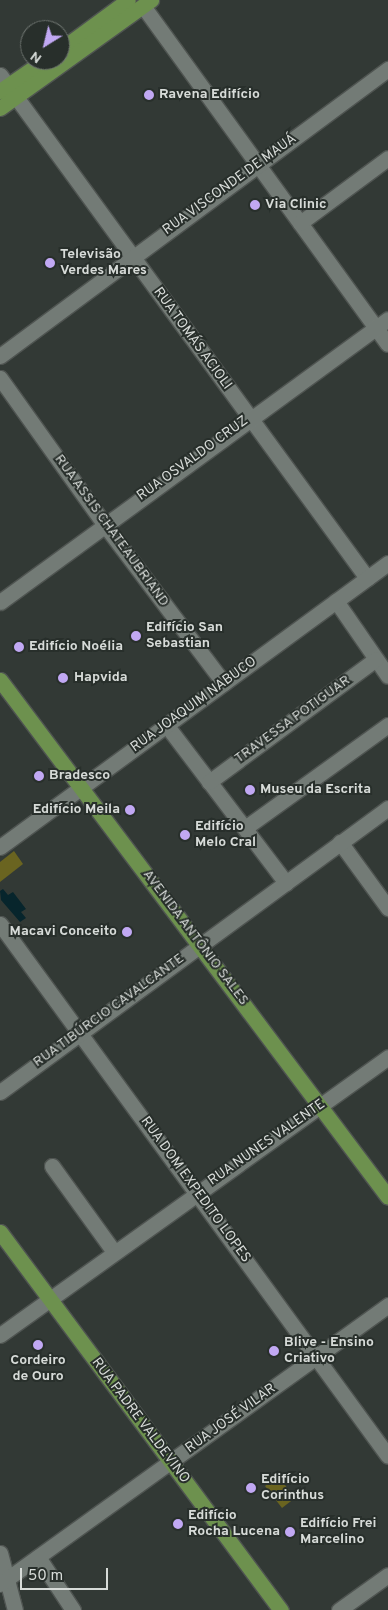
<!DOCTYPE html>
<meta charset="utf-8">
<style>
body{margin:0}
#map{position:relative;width:388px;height:1610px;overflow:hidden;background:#323935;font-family:Overpass,sans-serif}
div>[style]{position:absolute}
.green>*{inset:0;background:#6a6420}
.water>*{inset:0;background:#07252c}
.roads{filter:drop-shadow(1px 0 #4f5451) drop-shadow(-1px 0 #4f5451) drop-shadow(0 1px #4f5451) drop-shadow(0 -1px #4f5451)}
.minor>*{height:15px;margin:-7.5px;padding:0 7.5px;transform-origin:7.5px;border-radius:7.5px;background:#737b76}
.major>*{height:15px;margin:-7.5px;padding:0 7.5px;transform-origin:7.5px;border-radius:7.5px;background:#6d914e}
.dots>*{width:14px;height:14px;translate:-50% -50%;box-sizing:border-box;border:2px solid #282f2b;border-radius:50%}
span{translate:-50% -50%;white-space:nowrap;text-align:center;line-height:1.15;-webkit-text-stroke:4px #282f2b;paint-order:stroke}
.poi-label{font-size:14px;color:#d7dbd8;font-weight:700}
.left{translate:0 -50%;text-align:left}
.right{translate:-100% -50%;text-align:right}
.street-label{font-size:14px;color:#d7dbd8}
.north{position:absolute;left:20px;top:20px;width:50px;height:50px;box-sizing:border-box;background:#282f2b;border:1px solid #6e7470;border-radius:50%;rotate:216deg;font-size:14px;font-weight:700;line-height:20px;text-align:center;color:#d7dbd8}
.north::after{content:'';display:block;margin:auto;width:18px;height:22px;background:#c1a8f3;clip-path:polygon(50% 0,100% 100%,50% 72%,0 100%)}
.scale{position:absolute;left:20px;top:1568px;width:88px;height:22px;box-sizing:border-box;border:2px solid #d7dbd8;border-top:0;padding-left:6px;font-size:15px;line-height:18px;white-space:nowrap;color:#d7dbd8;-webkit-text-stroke:4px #282f2b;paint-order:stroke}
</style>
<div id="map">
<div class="green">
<i style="clip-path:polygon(14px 851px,23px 864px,0 882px,0 862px)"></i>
<i style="clip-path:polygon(278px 1476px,295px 1498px,282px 1508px,265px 1486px)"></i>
</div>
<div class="water">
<i style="clip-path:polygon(3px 889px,8px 895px,13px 892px,26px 909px,21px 912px,26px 918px,20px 922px,1px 900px,0 891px)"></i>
</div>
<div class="roads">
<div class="minor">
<i style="left:143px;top:6px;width:417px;rotate:54.1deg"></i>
<i style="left:0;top:75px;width:623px;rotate:53.88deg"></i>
<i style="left:300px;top:223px;width:109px;rotate:-36.5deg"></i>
<i style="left:0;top:356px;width:483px;rotate:-36.5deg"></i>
<i style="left:0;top:378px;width:179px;rotate:54.5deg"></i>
<i style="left:104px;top:524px;width:199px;rotate:53deg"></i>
<i style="left:336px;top:601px;width:91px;rotate:55.3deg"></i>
<i style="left:0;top:602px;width:480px;rotate:-36.1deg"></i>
<i style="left:167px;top:726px;width:197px;rotate:52.8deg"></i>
<i style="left:209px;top:782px;width:207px;rotate:-36.4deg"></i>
<i style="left:245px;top:828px;width:176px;rotate:-35.8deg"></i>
<i style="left:340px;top:842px;width:82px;rotate:54deg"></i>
<i style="left:0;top:847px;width:481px;rotate:-36.2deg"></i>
<i style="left:0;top:924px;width:658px;rotate:53.9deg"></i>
<i style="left:0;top:1092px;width:481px;rotate:-36.2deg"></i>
<i style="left:52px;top:1166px;width:106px;rotate:54.2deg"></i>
<i style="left:0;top:1335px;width:477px;rotate:-35.6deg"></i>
<i style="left:0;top:1553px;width:59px;rotate:75.3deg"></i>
<i style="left:38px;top:1557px;width:64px;rotate:56.6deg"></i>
<i style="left:0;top:1584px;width:478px;rotate:-35.7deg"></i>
<i style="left:339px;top:1610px;width:60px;rotate:-35.5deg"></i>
</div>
<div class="major">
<i style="left:60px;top:50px;width:84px;rotate:-36.3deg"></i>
<i style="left:0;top:91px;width:55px;rotate:-34.6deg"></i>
<i style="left:0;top:108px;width:186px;rotate:-35.6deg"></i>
<i style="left:0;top:680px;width:646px;rotate:53.11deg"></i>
<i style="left:0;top:1232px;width:471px;rotate:53.4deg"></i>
</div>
</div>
<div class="dots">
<i style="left:149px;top:95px;background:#c1a8f3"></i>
<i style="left:255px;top:205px;background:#c1a8f3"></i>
<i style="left:50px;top:263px;background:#c1a8f3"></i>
<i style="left:136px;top:636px;background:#c1a8f3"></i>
<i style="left:19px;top:647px;background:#c1a8f3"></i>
<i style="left:63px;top:678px;background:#c1a8f3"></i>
<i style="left:39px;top:776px;background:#c1a8f3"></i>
<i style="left:250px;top:790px;background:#c1a8f3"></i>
<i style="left:130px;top:810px;background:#c1a8f3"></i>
<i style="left:185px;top:835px;background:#c1a8f3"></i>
<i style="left:127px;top:932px;background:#c1a8f3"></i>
<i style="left:38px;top:1345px;background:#c1a8f3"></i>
<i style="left:274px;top:1351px;background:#c1a8f3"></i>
<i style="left:251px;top:1488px;background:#c1a8f3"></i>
<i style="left:178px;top:1524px;background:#c1a8f3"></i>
<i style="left:290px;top:1532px;background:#c1a8f3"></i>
</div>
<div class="poi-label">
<span class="left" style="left:159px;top:95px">Ravena Edifício</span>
<span class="left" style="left:265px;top:205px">Via Clinic</span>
<span class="left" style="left:60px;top:263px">Televisão<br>Verdes Mares</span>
<span class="left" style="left:146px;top:636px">Edifício San<br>Sebastian</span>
<span class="left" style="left:29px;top:647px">Edifício Noélia</span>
<span class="left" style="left:74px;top:678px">Hapvida</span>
<span class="left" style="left:49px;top:776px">Bradesco</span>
<span class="left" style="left:260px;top:790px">Museu da Escrita</span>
<span class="right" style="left:120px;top:810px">Edifício Meila</span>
<span class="left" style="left:195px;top:835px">Edifício<br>Melo Cral</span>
<span class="right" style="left:117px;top:932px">Macavi Conceito</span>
<span class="left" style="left:284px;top:1351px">Blive - Ensino<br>Criativo</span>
<span style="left:38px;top:1369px">Cordeiro<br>de Ouro</span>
<span class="left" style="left:261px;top:1488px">Edifício<br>Corinthus</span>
<span class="left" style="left:188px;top:1524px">Edifício<br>Rocha Lucena</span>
<span class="left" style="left:300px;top:1532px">Edifício Frei<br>Marcelino</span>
</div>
<div class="street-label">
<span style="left:230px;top:185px;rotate:-36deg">RUA VISCONDE DE MAUÁ</span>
<span style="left:192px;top:339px;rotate:54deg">RUA TOMÁS ACIOLI</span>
<span style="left:193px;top:459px;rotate:-36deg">RUA OSVALDO CRUZ</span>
<span style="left:111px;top:531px;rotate:54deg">RUA ASSIS CHATEAUBRIAND</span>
<span style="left:194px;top:705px;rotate:-36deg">RUA JOAQUIM NABUCO</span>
<span style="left:293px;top:720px;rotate:-36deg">TRAVESSA POTIGUAR</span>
<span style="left:195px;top:938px;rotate:53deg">AVENIDA ANTÔNIO SALES</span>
<span style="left:109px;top:1011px;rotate:-36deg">RUA TIBÚRCIO CAVALCANTE</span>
<span style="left:267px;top:1143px;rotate:-35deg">RUA NUNES VALENTE</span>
<span style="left:195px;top:1190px;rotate:54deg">RUA DOM EXPEDITO LOPES</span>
<span style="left:231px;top:1419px;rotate:-36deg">RUA JOSÉ VILAR</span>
<span style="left:140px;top:1421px;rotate:53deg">RUA PADRE VALDEVINO</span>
</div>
<div class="north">N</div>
<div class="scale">50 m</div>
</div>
